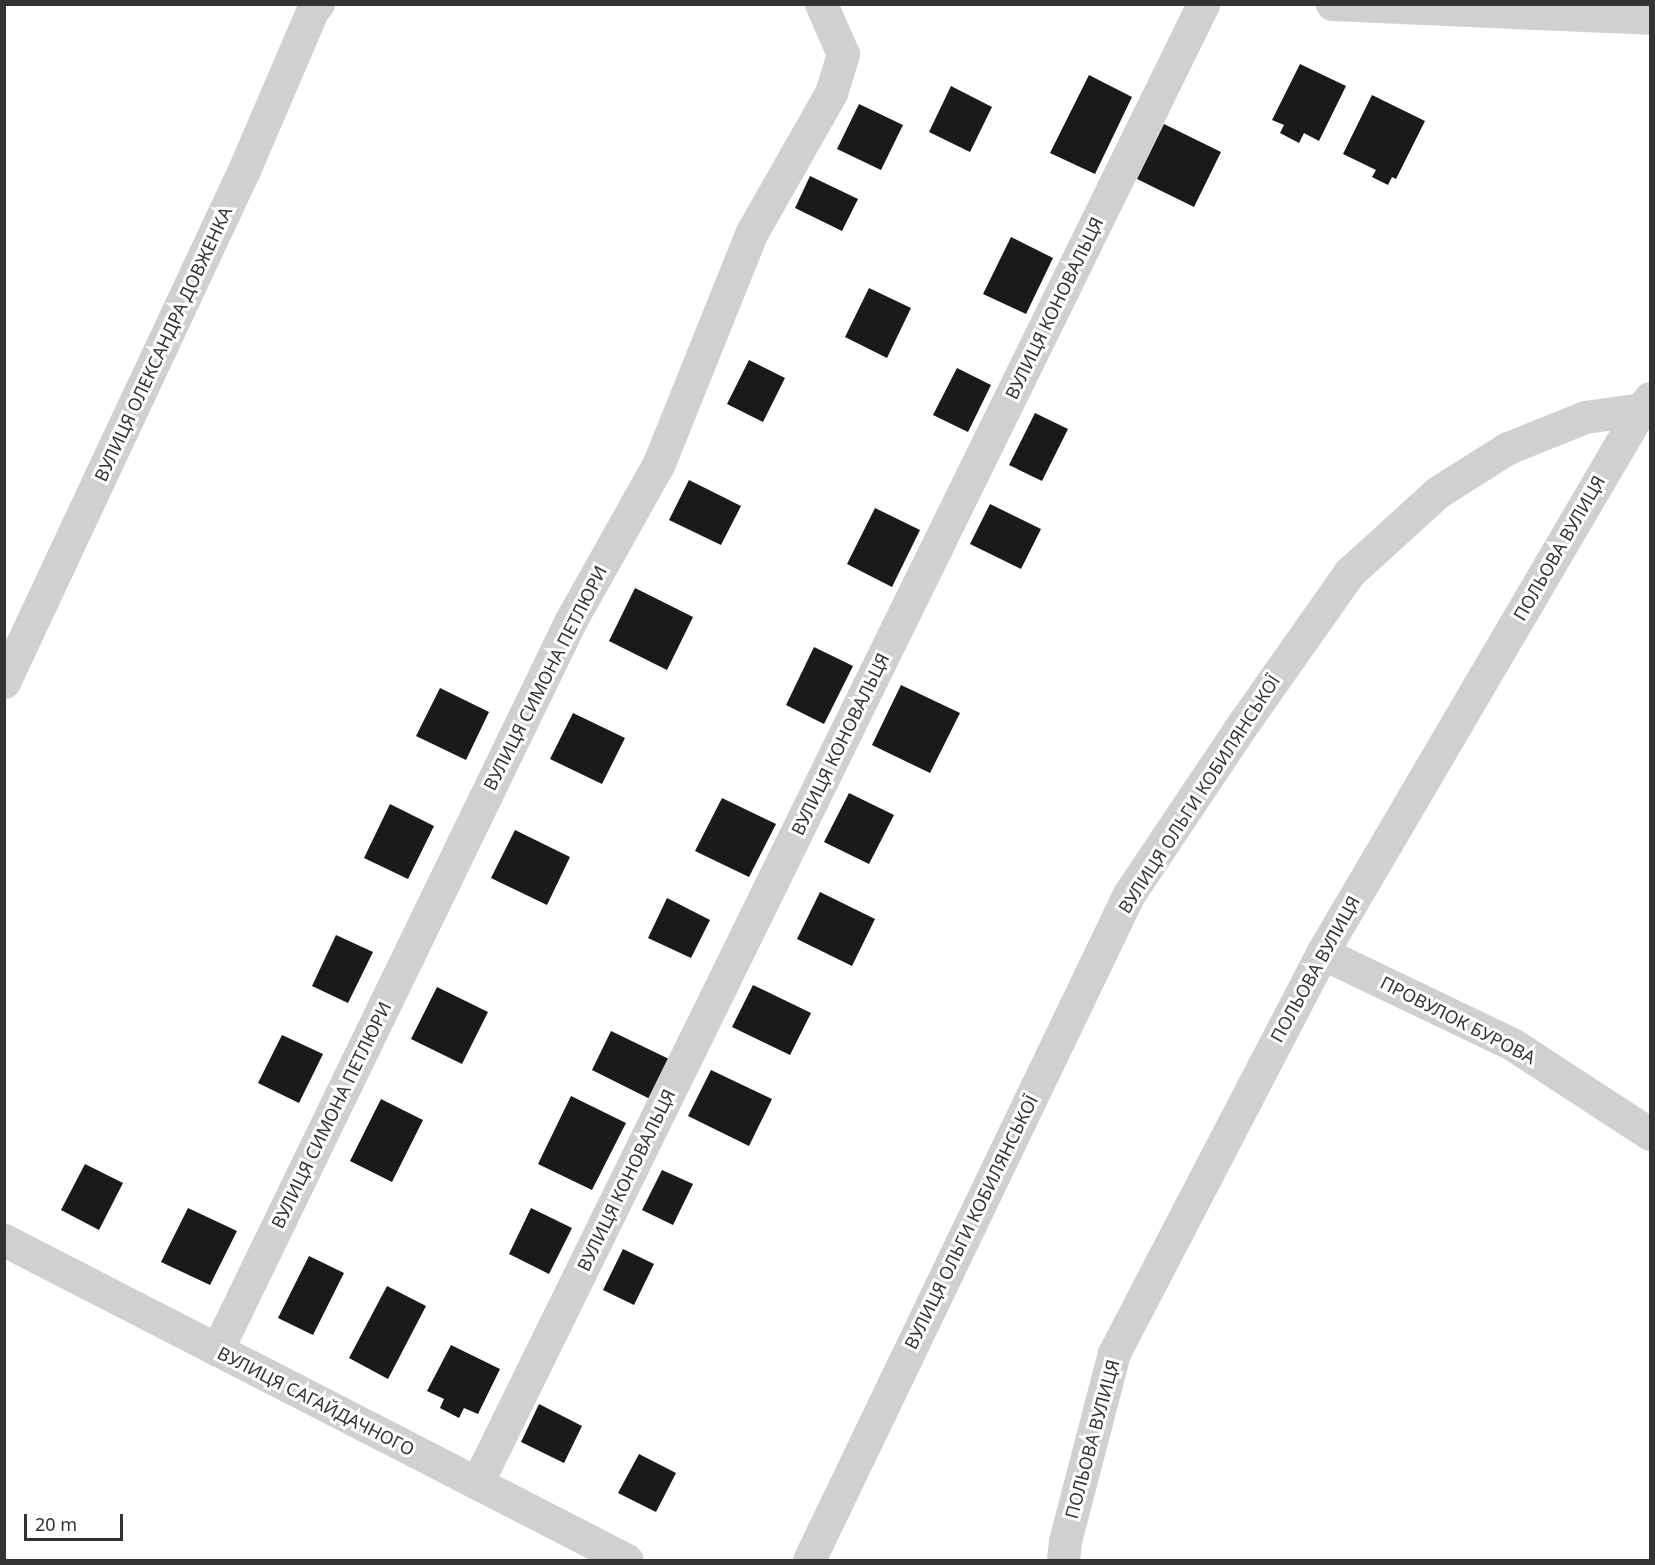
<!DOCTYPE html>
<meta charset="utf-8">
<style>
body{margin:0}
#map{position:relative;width:1655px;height:1565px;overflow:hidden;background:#fff;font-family:"Noto Sans",sans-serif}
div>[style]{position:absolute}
.building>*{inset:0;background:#1a1a1a}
.minor>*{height:33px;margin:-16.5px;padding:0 16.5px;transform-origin:16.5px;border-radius:16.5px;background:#d0d0d0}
span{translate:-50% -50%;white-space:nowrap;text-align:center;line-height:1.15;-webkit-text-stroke:6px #fff;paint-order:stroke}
.street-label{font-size:18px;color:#333}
.frame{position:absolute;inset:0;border:6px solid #333;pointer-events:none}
.scale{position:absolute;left:24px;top:1514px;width:99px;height:27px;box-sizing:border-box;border:3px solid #333;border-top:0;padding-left:8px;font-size:18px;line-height:21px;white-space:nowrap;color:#333;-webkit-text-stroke:4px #fff;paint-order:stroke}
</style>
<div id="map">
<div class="building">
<i style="clip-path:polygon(1300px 64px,1346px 86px,1319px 141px,1304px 133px,1299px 143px,1280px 133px,1284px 125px,1272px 120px)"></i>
<i style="clip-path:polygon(1089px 75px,1132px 97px,1095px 174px,1050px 153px)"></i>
<i style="clip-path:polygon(951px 86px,992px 107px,970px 152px,929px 132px)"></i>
<i style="clip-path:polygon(1372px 95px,1425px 121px,1396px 179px,1392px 177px,1388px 185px,1372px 177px,1376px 170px,1343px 154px)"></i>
<i style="clip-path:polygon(859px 104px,903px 125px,881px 170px,837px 149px)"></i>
<i style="clip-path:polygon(1164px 124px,1221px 152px,1194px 207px,1137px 179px)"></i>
<i style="clip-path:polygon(810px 176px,858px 199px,842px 231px,795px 208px)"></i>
<i style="clip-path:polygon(1011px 237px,1053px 258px,1026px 314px,983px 294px)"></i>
<i style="clip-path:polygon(869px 288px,911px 308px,887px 358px,845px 337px)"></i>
<i style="clip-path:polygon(749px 360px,785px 378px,763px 422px,727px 404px)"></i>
<i style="clip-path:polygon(957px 368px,991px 385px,968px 432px,933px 415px)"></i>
<i style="clip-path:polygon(1035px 413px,1068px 429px,1042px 481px,1009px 465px)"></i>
<i style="clip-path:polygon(689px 480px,741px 506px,721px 545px,669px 520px)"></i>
<i style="clip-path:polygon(990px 504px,1041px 529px,1021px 569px,970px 544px)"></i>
<i style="clip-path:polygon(875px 508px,920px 530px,892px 587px,847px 564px)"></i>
<i style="clip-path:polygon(635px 588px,693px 617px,667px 670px,609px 641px)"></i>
<i style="clip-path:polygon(814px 647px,853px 666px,824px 724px,786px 705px)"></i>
<i style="clip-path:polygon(901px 685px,960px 713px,930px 773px,872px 745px)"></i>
<i style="clip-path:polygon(440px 688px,489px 712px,466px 760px,416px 736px)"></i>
<i style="clip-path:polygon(573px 713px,625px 738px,602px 784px,550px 759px)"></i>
<i style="clip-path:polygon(849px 793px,894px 815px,869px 864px,824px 842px)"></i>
<i style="clip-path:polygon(722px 798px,776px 824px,749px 877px,695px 851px)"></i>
<i style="clip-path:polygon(390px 804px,434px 826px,408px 879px,364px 858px)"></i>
<i style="clip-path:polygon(515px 830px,570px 857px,547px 905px,491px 878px)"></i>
<i style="clip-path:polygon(820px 892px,875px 919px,852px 966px,797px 939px)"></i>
<i style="clip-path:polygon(667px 898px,710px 920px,691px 958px,648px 938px)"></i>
<i style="clip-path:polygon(336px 935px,373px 952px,348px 1003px,312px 986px)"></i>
<i style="clip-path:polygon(753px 985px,811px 1013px,790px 1055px,732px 1027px)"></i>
<i style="clip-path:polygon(437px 987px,488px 1012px,462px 1064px,411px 1039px)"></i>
<i style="clip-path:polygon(611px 1031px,669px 1059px,650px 1099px,592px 1070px)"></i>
<i style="clip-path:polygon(282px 1035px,323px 1054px,299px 1103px,258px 1083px)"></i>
<i style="clip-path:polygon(711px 1070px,772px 1099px,749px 1146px,688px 1116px)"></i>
<i style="clip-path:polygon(571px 1096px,626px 1123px,592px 1190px,538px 1164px)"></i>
<i style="clip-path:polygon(381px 1099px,423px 1120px,392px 1182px,350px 1161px)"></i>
<i style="clip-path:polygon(85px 1164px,123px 1183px,99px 1230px,61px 1210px)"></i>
<i style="clip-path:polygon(662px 1170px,693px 1184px,673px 1225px,642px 1210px)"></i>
<i style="clip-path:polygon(188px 1208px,237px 1231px,210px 1285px,161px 1262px)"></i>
<i style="clip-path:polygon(531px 1208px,572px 1228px,549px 1274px,509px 1254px)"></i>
<i style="clip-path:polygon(623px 1249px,654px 1264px,634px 1305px,603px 1290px)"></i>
<i style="clip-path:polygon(309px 1256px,344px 1273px,313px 1335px,278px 1318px)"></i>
<i style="clip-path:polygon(387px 1286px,426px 1306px,388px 1379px,349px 1358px)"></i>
<i style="clip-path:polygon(451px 1345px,500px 1369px,478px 1414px,464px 1408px,459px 1418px,440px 1408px,444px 1399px,427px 1391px)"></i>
<i style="clip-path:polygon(539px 1404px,582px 1426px,564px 1463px,521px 1442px)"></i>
<i style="clip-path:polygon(639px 1454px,676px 1473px,656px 1512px,618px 1493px)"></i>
</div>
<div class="minor">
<i style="left:1332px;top:4px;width:318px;rotate:2.5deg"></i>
<i style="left:4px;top:682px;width:565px;rotate:-64.89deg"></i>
<i style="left:244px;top:170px;width:175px;rotate:-66.8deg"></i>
<i style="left:313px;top:9px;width:7px;rotate:-45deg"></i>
<i style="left:1322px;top:953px;width:211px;rotate:25.6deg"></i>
<i style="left:1512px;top:1044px;width:165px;rotate:33.1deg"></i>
<i style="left:4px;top:1240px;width:700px;rotate:27.19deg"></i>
<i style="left:217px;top:1350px;width:811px;rotate:-64.13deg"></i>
<i style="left:571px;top:620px;width:180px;rotate:-60.7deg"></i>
<i style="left:659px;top:463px;width:249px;rotate:-68.1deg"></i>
<i style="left:752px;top:232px;width:160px;rotate:-60.4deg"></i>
<i style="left:831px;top:93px;width:41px;rotate:-72.9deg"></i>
<i style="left:843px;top:54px;width:55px;rotate:-113.7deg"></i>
<i style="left:477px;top:1483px;width:1648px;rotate:-63.85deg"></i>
<i style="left:809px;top:1560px;width:739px;rotate:-64.34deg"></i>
<i style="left:1129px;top:894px;width:208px;rotate:-56.2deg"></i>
<i style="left:1245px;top:721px;width:181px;rotate:-54.9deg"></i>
<i style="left:1349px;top:573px;width:120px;rotate:-42.3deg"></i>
<i style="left:1438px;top:492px;width:83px;rotate:-32.2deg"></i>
<i style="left:1508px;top:448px;width:83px;rotate:-21.9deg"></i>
<i style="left:1585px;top:417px;width:57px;rotate:-8.1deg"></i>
<i style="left:1063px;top:1560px;width:19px;rotate:-84deg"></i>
<i style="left:1065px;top:1541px;width:194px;rotate:-75.4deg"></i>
<i style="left:1114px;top:1353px;width:451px;rotate:-62.5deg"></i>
<i style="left:1322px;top:953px;width:631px;rotate:-59.61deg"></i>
<i style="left:1641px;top:409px;width:14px;rotate:-51deg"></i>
</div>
<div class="street-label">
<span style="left:1054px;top:308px;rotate:-64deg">ВУЛИЦЯ КОНОВАЛЬЦЯ</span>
<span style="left:163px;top:344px;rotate:-65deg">ВУЛИЦЯ ОЛЕКСАНДРА ДОВЖЕНКА</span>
<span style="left:1559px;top:548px;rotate:-60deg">ПОЛЬОВА ВУЛИЦЯ</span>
<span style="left:545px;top:678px;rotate:-63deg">ВУЛИЦЯ СИМОНА ПЕТЛЮРИ</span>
<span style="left:840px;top:744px;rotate:-64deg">ВУЛИЦЯ КОНОВАЛЬЦЯ</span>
<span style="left:1199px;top:794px;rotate:-57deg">ВУЛИЦЯ ОЛЬГИ КОБИЛЯНСЬКОЇ</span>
<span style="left:1315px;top:969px;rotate:-61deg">ПОЛЬОВА ВУЛИЦЯ</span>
<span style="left:1458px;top:1020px;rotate:27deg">ПРОВУЛОК БУРОВА</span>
<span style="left:331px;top:1115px;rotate:-64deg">ВУЛИЦЯ СИМОНА ПЕТЛЮРИ</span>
<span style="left:626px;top:1180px;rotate:-64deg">ВУЛИЦЯ КОНОВАЛЬЦЯ</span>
<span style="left:971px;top:1222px;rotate:-64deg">ВУЛИЦЯ ОЛЬГИ КОБИЛЯНСЬКОЇ</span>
<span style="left:316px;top:1401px;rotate:27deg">ВУЛИЦЯ САГАЙДАЧНОГО</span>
<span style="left:1092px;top:1439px;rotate:-75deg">ПОЛЬОВА ВУЛИЦЯ</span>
</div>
<div class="frame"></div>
<div class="scale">20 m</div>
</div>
